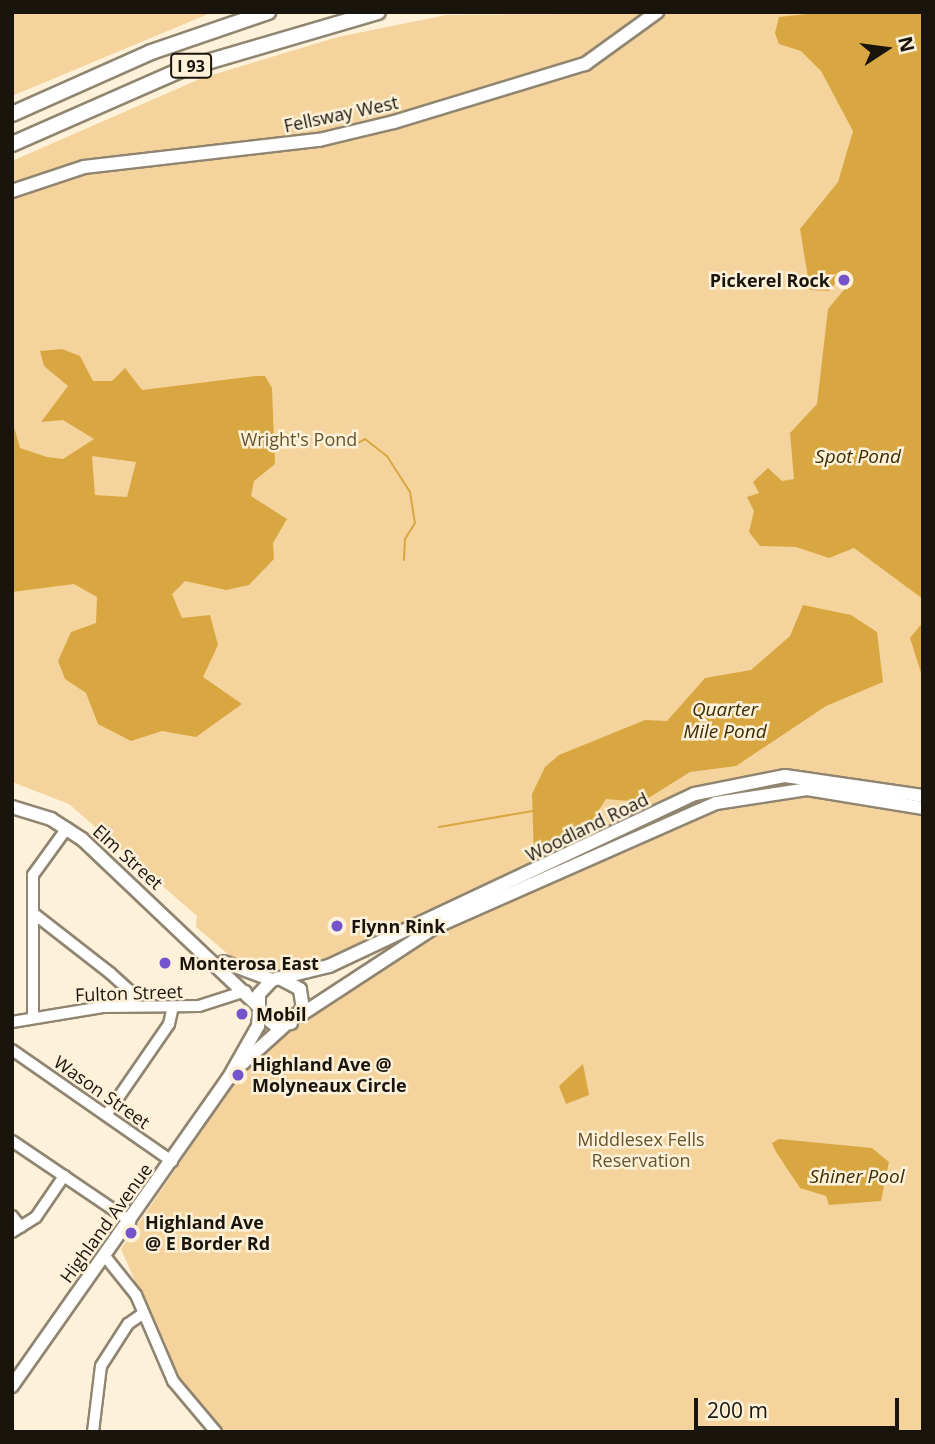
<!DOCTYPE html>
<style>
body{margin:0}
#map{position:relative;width:935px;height:1444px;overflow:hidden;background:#fdf1da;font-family:"Open Sans",sans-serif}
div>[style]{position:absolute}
.green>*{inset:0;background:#f4d49c}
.water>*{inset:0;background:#d9a742}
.stream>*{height:2px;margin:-1px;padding:0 1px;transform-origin:1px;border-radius:1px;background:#d9a742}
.roads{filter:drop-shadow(2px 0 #908570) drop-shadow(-2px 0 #908570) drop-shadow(0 2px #908570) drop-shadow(0 -2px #908570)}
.minor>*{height:10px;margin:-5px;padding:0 5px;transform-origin:5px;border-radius:5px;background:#fff}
.major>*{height:12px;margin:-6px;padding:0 6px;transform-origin:6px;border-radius:6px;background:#fff}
.highway>*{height:14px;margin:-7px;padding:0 7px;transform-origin:7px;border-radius:7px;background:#fff}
.dots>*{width:19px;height:19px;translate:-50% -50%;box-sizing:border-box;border:4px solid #fdf1da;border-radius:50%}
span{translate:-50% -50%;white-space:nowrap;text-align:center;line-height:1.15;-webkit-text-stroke:5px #fdf1da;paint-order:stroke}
.shield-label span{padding:2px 5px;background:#fdf1da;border:2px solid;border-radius:5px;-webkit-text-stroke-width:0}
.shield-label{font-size:16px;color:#19150d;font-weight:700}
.street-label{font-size:18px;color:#19150d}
.poi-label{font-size:18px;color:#19150d;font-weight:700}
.right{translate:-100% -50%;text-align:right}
.left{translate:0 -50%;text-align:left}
.park-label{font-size:18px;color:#68532b}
.water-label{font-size:19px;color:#3f2b00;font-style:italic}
.frame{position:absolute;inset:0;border:14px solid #19150d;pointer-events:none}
.north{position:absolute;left:851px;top:14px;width:70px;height:70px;-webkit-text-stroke:5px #fdf1da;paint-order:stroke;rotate:77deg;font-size:19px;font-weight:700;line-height:28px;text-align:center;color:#19150d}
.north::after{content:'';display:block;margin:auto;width:24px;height:32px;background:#19150d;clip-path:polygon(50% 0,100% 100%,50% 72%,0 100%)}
.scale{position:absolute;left:694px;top:1398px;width:205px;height:32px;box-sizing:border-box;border:4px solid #19150d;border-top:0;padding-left:9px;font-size:21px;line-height:24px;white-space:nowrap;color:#19150d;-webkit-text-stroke:5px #fdf1da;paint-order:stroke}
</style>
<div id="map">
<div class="green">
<i style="clip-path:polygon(12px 12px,213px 12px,12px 96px)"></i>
<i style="clip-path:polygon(923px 12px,923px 1432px,223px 1432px,173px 1370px,121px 1249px,250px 1060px,372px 971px,448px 926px,512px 900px,507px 874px,337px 956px,295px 970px,271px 969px,229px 955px,196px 927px,197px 916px,69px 804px,12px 782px,12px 161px,202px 78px,338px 37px,446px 15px)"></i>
</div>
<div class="water">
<i style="clip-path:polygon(825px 12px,923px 12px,923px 599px,854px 548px,829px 558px,796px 547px,760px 546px,749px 532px,754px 511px,747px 497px,759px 493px,753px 482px,768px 468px,782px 481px,794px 479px,790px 433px,817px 404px,828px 309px,852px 280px,846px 271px,829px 291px,810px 290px,800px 229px,838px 182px,853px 131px,821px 71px,801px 51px,779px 44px,775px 33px,779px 17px)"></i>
<i style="clip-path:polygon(evenodd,62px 349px,80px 356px,93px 381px,112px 381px,125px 368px,142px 390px,256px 376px,265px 376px,272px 388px,275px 464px,254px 481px,251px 496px,287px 519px,273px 543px,274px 559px,249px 585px,226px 590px,185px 581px,172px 594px,182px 618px,210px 615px,218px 645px,203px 677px,242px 704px,196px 737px,162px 731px,131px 741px,98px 724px,86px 693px,65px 679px,58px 661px,71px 632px,96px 623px,97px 597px,74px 584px,12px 592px,12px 420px,20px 448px,47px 457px,63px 459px,94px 439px,63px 420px,41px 422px,68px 386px,44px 366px,40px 351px,62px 349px,92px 456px,136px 462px,127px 497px,95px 495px,92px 456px)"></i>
<i style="clip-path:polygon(803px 605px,851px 615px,877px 632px,883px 682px,826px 706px,736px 766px,690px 772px,642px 802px,606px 799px,587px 829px,534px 860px,532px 794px,545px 767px,559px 755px,645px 720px,667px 721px,705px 678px,751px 670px,790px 636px)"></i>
<i style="clip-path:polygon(923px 622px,923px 679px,910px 638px)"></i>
<i style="clip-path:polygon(583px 1064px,589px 1095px,566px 1104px,559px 1086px)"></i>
<i style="clip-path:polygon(779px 1139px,872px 1148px,889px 1162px,881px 1201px,829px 1205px,826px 1196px,800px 1188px,776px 1152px,772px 1143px)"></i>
</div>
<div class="stream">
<i style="left:330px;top:441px;width:21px;rotate:17deg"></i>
<i style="left:350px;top:447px;width:17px;rotate:-28deg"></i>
<i style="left:365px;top:439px;width:28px;rotate:38deg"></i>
<i style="left:387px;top:456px;width:43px;rotate:57.4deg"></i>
<i style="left:410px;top:492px;width:31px;rotate:81deg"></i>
<i style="left:415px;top:523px;width:19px;rotate:122deg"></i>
<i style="left:405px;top:539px;width:21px;rotate:93deg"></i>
<i style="left:439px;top:827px;width:95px;rotate:-9.7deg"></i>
</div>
<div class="roads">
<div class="minor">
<i style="left:33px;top:913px;width:98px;rotate:37.9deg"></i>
<i style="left:110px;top:973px;width:28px;rotate:42deg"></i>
<i style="left:131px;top:992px;width:13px;rotate:77deg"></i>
<i style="left:33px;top:1018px;width:143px;rotate:-90deg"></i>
<i style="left:33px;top:875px;width:58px;rotate:-54.1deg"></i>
<i style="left:12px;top:1022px;width:92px;rotate:-9.4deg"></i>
<i style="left:103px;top:1007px;width:96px;rotate:-0.6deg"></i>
<i style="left:199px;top:1006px;width:49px;rotate:-17.7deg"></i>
<i style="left:12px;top:1050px;width:195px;rotate:34.8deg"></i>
<i style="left:107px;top:1114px;width:109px;rotate:-55.4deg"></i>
<i style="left:169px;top:1024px;width:17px;rotate:-77deg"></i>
<i style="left:12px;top:1141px;width:143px;rotate:34.1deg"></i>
<i style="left:12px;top:1216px;width:14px;rotate:51deg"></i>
<i style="left:12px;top:1232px;width:28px;rotate:-32deg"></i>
<i style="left:36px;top:1217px;width:50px;rotate:-55.7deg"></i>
<i style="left:104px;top:1255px;width:51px;rotate:51.3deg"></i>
<i style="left:136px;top:1295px;width:94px;rotate:66.7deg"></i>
<i style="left:173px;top:1381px;width:67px;rotate:49.9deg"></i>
<i style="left:93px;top:1432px;width:66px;rotate:-83.1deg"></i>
<i style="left:101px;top:1366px;width:50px;rotate:-57.3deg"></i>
<i style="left:128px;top:1324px;width:19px;rotate:-35deg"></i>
</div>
<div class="major">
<i style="left:12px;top:191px;width:76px;rotate:-18.4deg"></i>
<i style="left:84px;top:167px;width:237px;rotate:-6.6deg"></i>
<i style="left:319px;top:140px;width:77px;rotate:-13.5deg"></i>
<i style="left:394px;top:122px;width:200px;rotate:-16.9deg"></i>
<i style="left:585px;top:64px;width:89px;rotate:-35.8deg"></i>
<i style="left:12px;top:807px;width:41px;rotate:17.1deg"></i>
<i style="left:51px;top:819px;width:37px;rotate:33deg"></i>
<i style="left:82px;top:839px;width:241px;rotate:43.5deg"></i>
<i style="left:224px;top:962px;width:51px;rotate:20.6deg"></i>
<i style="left:299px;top:1016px;width:163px;rotate:-33.2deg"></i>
<i style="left:435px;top:927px;width:307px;rotate:-23.8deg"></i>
<i style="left:716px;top:803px;width:92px;rotate:-8.7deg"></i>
<i style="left:807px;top:789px;width:118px;rotate:9.3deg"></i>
<i style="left:291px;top:1023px;width:16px;rotate:173deg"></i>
<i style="left:275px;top:1025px;width:21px;rotate:-141deg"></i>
<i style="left:259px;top:1012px;width:18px;rotate:-90deg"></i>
<i style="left:259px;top:994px;width:19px;rotate:-47deg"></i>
<i style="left:272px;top:980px;width:59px;rotate:-13.8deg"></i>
<i style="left:329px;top:966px;width:404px;rotate:-25.2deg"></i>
<i style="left:695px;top:794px;width:92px;rotate:-11.3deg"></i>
<i style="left:785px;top:776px;width:139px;rotate:8.2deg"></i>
<i style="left:243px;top:1063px;width:81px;rotate:-42deg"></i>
<i style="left:303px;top:1009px;width:20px;rotate:-99deg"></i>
<i style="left:300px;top:989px;width:21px;rotate:-152deg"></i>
<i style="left:12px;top:1386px;width:375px;rotate:-54.9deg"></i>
<i style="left:228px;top:1079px;width:61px;rotate:-60.5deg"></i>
<i style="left:258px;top:1026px;width:14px;rotate:-86deg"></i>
</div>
<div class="highway">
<i style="left:12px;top:114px;width:152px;rotate:-24deg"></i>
<i style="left:151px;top:52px;width:124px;rotate:-18.9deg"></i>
<i style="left:12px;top:144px;width:187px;rotate:-23.7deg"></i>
<i style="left:183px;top:69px;width:203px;rotate:-16.3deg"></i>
</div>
</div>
<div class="dots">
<i style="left:844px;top:280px;background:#7454cd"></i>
<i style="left:337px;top:926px;background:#7454cd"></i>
<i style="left:165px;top:963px;background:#7454cd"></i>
<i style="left:242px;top:1014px;background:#7454cd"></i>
<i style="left:238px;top:1075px;background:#7454cd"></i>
<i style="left:131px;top:1233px;background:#7454cd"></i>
</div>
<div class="shield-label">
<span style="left:191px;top:66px">I 93</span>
</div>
<div class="street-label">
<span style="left:341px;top:114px;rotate:-12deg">Fellsway West</span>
<span style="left:587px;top:827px;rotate:-26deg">Woodland Road</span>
<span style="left:128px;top:857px;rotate:42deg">Elm Street</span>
<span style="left:129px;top:993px;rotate:-2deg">Fulton Street</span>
<span style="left:102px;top:1092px;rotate:35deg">Wason Street</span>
<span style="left:106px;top:1223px;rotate:-54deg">Highland Avenue</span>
</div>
<div class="poi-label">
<span class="right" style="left:830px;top:280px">Pickerel Rock</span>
<span class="left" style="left:351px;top:926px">Flynn Rink</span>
<span class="left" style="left:179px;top:963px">Monterosa East</span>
<span class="left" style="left:256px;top:1014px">Mobil</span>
<span class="left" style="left:252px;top:1075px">Highland Ave @<br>Molyneaux Circle</span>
<span class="left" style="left:145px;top:1233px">Highland Ave<br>@ E Border Rd</span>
</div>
<div class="park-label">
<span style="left:299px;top:439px">Wright's Pond</span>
<span style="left:641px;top:1150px">Middlesex Fells<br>Reservation</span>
</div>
<div class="water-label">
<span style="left:858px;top:457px">Spot Pond</span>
<span style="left:725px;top:721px">Quarter<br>Mile Pond</span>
<span style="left:857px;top:1177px">Shiner Pool</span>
</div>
<div class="frame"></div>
<div class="north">N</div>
<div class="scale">200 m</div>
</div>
